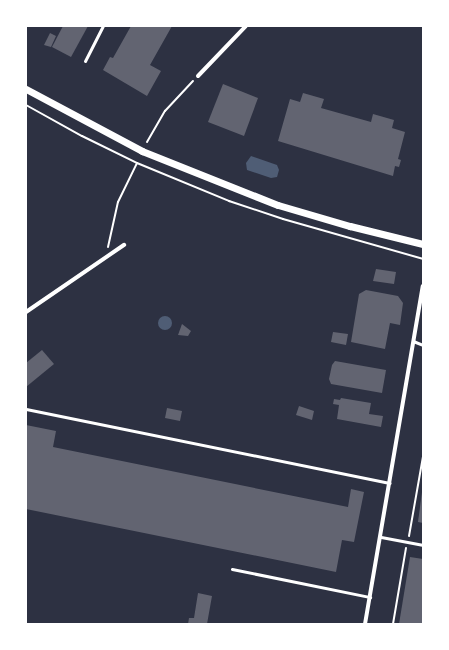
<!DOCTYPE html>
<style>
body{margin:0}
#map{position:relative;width:449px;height:650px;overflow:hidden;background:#2d3142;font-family:"PT Serif",serif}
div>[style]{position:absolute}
.water>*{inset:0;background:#4f5d75}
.round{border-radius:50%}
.building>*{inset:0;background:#626471}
.path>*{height:2px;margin:-1px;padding:0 1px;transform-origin:1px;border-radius:1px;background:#fff}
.service>*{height:3px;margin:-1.5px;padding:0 1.5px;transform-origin:1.5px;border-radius:1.5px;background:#fff}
.minor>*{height:4px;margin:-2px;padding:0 2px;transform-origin:2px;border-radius:2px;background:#fff}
.tertiary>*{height:7px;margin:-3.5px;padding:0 3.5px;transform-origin:3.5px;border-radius:3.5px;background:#fff}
span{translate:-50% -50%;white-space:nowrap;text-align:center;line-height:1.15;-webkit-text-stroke:4px #fff;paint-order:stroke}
.frame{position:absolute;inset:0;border:27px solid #fff;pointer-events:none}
</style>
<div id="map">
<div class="water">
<i style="clip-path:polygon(251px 156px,277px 165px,279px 170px,277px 177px,271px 178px,247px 170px,246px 163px)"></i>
<i class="round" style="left:158px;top:316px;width:14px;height:14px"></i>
</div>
<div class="building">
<i style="clip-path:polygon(63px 26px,88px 26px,71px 57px,52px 47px)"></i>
<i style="clip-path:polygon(131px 26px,172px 26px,150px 65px,161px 71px,147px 96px,103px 70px,110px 57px,113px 58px)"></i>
<i style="clip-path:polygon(50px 33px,56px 36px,51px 47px,44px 45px)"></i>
<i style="clip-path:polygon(223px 84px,258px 98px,244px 136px,208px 122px)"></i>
<i style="clip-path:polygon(303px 93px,324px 99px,321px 108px,371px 122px,373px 114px,394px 120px,392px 128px,405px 132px,398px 159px,401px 160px,399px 167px,395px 166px,393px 176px,278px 141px,290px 99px,300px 102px)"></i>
<i style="clip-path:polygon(376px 269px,396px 272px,394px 284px,373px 281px)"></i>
<i style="clip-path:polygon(366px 290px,398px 296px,403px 303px,400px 325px,390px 323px,385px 349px,351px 342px,359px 294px)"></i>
<i style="clip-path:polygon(182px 324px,191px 331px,188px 336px,178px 335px)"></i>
<i style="clip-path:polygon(333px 332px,348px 334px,346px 345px,331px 342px)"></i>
<i style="clip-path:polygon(42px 350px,54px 364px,26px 387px,26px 363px)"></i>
<i style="clip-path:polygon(335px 361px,386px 370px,382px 393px,331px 384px,329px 379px,332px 365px)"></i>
<i style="clip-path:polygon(341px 398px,371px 403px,369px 414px,383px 416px,381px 427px,337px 419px,339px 405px,333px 404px,334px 399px,340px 400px)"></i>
<i style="clip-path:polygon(299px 406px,314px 411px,312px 420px,296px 415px)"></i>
<i style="clip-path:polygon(167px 408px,182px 411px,180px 421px,165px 418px)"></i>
<i style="clip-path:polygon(26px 425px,56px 431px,53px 447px,348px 507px,351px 489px,364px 492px,354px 542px,342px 540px,336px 572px,26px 509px)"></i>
<i style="clip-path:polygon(422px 492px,423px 492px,423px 523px,418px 522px)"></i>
<i style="clip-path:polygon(410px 557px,423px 559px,423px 624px,399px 624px)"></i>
<i style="clip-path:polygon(198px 593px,212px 596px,207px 624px,188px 624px,189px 618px,194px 618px)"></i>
</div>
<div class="path">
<i style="left:26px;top:105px;width:64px;rotate:29deg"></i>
<i style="left:82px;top:136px;width:61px;rotate:26.1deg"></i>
<i style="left:137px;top:163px;width:100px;rotate:22.4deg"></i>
<i style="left:229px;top:201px;width:57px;rotate:18.4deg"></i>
<i style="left:283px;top:219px;width:146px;rotate:15.9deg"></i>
<i style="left:147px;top:142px;width:36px;rotate:-60deg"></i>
<i style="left:165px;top:111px;width:41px;rotate:-47deg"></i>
<i style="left:108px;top:247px;width:46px;rotate:-77.5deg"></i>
<i style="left:118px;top:202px;width:43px;rotate:-64deg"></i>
<i style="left:409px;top:536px;width:80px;rotate:-80deg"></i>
<i style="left:393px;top:624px;width:77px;rotate:-80.3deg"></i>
</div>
<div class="service">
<i style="left:85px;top:61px;width:39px;rotate:-63deg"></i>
<i style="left:413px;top:341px;width:11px;rotate:22deg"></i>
<i style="left:26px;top:409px;width:371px;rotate:11.5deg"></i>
<i style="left:381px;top:537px;width:43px;rotate:10.8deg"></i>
<i style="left:232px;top:569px;width:141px;rotate:11.5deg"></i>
</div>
<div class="minor">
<i style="left:198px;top:76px;width:69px;rotate:-46.2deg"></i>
<i style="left:26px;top:312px;width:119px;rotate:-34.4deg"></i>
<i style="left:365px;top:624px;width:343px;rotate:-80.3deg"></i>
</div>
<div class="tertiary">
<i style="left:26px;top:89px;width:132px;rotate:28.1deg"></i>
<i style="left:142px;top:151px;width:146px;rotate:21.7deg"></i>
<i style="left:278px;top:205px;width:75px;rotate:16.3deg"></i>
<i style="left:350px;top:226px;width:75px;rotate:13.9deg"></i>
</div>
<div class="frame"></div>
</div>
